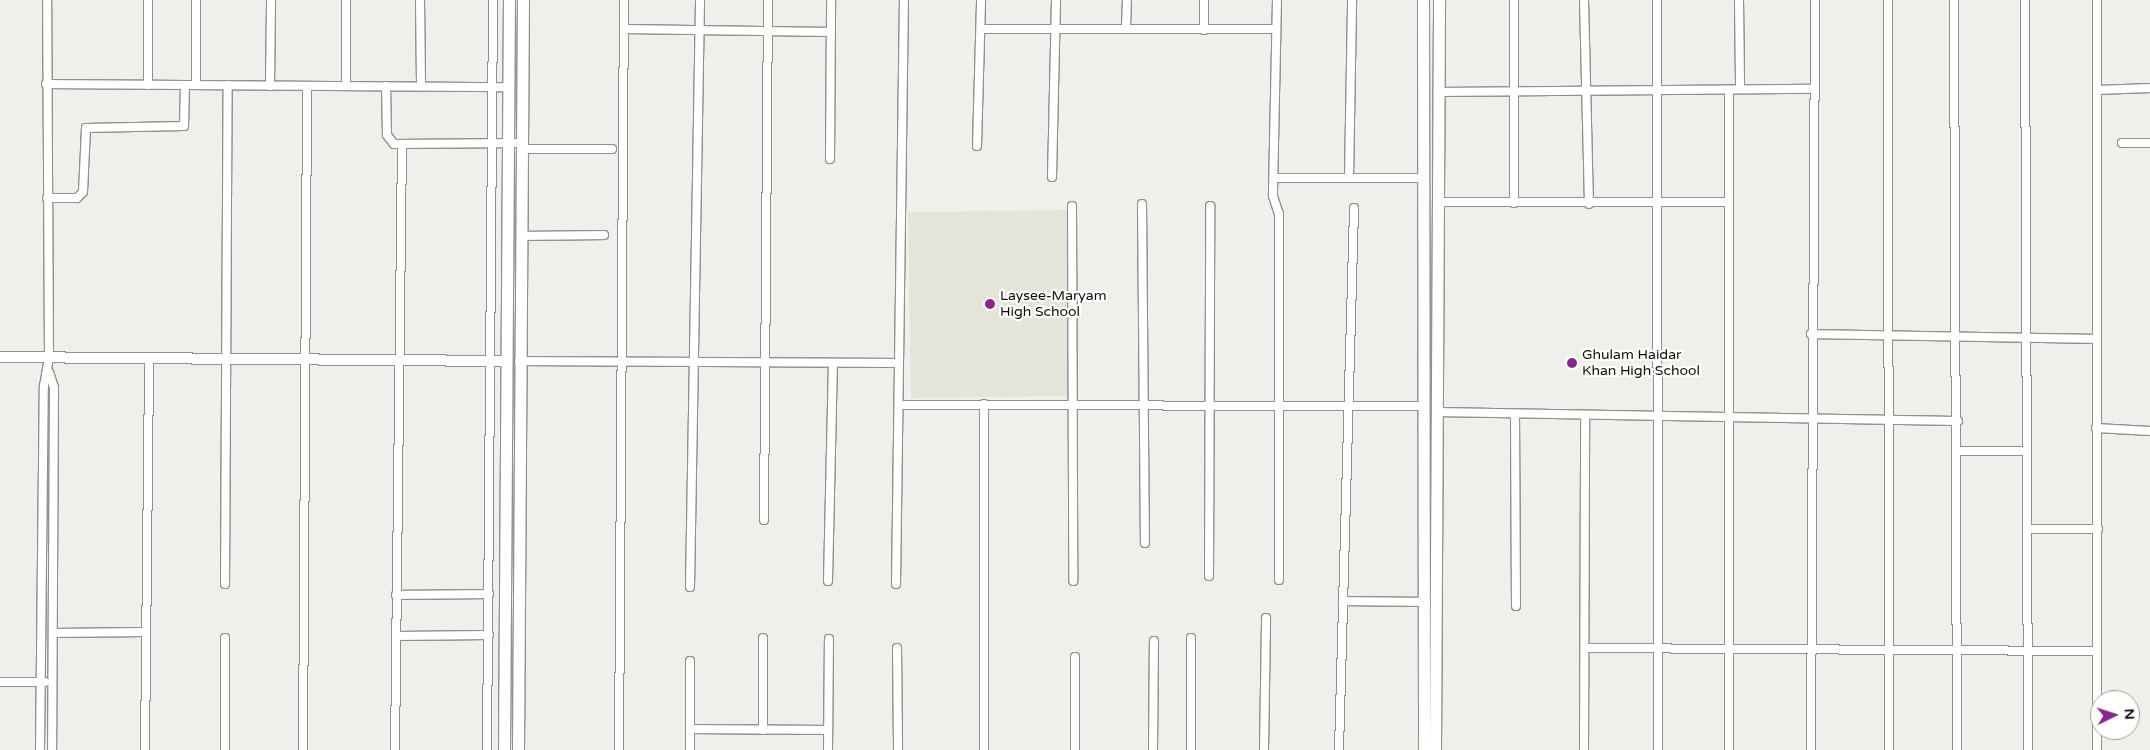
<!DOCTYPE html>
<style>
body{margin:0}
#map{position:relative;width:2150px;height:750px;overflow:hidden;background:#efefec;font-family:"Varela Round",sans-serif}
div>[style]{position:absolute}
.built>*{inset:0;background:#e3e5da}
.roads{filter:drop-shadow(1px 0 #90918e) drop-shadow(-1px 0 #90918e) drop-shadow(0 1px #90918e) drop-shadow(0 -1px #90918e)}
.minor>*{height:8px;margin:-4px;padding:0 4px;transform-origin:4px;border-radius:4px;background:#fff}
.tertiary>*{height:10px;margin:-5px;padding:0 5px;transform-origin:5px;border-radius:5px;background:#fff}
.secondary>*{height:11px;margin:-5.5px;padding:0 5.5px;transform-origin:5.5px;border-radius:5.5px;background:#fff}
.dots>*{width:14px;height:14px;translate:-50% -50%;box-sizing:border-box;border:2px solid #fffffe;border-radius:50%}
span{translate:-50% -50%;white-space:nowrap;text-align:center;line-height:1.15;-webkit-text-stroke:4.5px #fffffe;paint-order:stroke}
.poi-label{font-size:14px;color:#0e0e0d}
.left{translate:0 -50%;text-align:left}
.north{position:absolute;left:2090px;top:690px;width:50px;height:50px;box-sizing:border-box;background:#fffffe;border:1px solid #9f9f9e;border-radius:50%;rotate:86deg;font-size:14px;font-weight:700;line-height:20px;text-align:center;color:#0e0e0d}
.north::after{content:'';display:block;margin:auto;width:18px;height:22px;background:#8a268e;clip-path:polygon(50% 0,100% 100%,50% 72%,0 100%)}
</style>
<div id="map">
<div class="built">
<i style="clip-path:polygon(1068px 210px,1071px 396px,911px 398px,908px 212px)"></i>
</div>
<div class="roads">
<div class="minor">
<i style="left:420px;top:0;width:86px;rotate:89.3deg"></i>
<i style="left:1204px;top:0;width:30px;rotate:90deg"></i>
<i style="left:1277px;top:0;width:196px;rotate:91.2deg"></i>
<i style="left:1273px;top:196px;width:19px;rotate:72deg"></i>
<i style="left:1279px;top:214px;width:366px;rotate:90deg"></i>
<i style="left:1514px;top:0;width:203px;rotate:90deg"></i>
<i style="left:1584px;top:0;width:204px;rotate:88.6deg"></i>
<i style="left:1657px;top:0;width:750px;rotate:89.92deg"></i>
<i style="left:1739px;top:0;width:87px;rotate:89.3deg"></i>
<i style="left:1888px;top:0;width:750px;rotate:89.92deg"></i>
<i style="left:1954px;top:0;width:750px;rotate:89.77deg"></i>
<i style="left:2025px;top:0;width:750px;rotate:89.77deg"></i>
<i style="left:2097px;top:0;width:750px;rotate:90deg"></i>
<i style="left:1126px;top:27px;width:27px;rotate:-88deg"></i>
<i style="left:624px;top:29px;width:207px;rotate:0.8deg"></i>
<i style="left:981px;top:29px;width:295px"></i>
<i style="left:46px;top:84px;width:462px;rotate:0.4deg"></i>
<i style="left:148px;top:85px;width:85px;rotate:-90deg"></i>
<i style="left:196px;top:85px;width:85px;rotate:-90deg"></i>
<i style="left:270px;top:86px;width:86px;rotate:-89.3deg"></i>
<i style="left:346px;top:86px;width:86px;rotate:-90deg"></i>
<i style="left:386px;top:86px;width:49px;rotate:88.8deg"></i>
<i style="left:387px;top:135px;width:11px;rotate:52deg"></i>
<i style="left:394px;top:144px;width:127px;rotate:-0.5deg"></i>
<i style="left:2097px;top:90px;width:53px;rotate:-2.2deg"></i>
<i style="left:1438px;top:92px;width:377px;rotate:-0.5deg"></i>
<i style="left:2122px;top:143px;width:28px"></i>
<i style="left:977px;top:146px;width:146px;rotate:-88.4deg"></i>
<i style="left:521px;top:149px;width:91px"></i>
<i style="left:830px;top:159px;width:159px;rotate:-89.6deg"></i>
<i style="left:1052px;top:177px;width:177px;rotate:-88.7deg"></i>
<i style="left:1274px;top:178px;width:151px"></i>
<i style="left:1349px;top:178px;width:178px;rotate:-89deg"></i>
<i style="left:47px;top:198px;width:30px"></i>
<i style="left:77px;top:198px;width:8px;rotate:-45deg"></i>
<i style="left:83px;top:192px;width:64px;rotate:-87.3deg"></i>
<i style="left:86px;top:128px;width:98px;rotate:-1.2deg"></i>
<i style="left:184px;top:126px;width:41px;rotate:-88.6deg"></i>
<i style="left:1438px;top:202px;width:290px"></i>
<i style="left:1142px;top:204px;width:339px;rotate:89.5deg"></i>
<i style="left:1072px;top:206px;width:375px;rotate:89.8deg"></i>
<i style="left:521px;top:236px;width:83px;rotate:-0.7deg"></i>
<i style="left:1811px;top:334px;width:285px;rotate:1deg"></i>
<i style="left:519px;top:361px;width:379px;rotate:0.3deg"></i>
<i style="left:49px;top:372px;width:16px;rotate:72deg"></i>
<i style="left:54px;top:387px;width:363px;rotate:90.3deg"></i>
<i style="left:984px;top:404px;width:346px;rotate:90deg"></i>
<i style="left:899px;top:405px;width:526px;rotate:0.11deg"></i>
<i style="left:1437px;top:412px;width:521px;rotate:0.99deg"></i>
<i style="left:1515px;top:415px;width:191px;rotate:89.7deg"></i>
<i style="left:2096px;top:428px;width:54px;rotate:3.2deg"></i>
<i style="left:1957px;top:451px;width:70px"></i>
<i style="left:764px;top:520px;width:520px;rotate:-89.56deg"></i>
<i style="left:2028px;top:529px;width:70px"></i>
<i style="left:1209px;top:576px;width:370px;rotate:-89.8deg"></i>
<i style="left:828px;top:581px;width:217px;rotate:-88.7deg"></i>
<i style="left:225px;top:584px;width:499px;rotate:-89.7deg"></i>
<i style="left:896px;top:584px;width:584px;rotate:-89.22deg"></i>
<i style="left:690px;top:587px;width:587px;rotate:-89.02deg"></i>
<i style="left:396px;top:595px;width:93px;rotate:-0.6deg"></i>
<i style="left:1343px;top:601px;width:83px;rotate:0.7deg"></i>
<i style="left:53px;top:633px;width:93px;rotate:-0.6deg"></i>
<i style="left:396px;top:636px;width:93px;rotate:-0.6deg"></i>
<i style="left:897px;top:648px;width:102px;rotate:89.4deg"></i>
<i style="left:1585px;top:648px;width:511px;rotate:0.34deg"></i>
<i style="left:690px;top:661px;width:89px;rotate:90deg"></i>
<i style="left:0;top:682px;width:45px"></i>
<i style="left:690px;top:729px;width:138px;rotate:0.4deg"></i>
<i style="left:763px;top:730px;width:92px;rotate:-90deg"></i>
<i style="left:40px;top:750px;width:364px;rotate:-89.4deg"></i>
<i style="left:44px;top:386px;width:29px;rotate:-80deg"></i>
<i style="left:49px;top:357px;width:357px;rotate:-90.3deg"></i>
<i style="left:145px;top:750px;width:393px;rotate:-89.4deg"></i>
<i style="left:225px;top:750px;width:112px;rotate:-90deg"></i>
<i style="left:303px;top:750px;width:664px;rotate:-89.65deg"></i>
<i style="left:395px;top:750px;width:605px;rotate:-89.34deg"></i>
<i style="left:487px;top:750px;width:750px;rotate:-89.54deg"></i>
<i style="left:619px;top:750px;width:750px;rotate:-89.62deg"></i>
<i style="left:828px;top:750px;width:111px;rotate:-89.5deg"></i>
<i style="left:1075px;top:750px;width:93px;rotate:-90deg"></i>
<i style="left:1153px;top:750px;width:109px;rotate:-89.5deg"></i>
<i style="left:1191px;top:750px;width:112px;rotate:-90deg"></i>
<i style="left:1264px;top:750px;width:132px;rotate:-89.1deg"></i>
<i style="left:1339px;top:750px;width:542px;rotate:-88.41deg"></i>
<i style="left:1584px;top:750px;width:335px;rotate:-89.8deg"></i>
<i style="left:1729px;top:750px;width:657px;rotate:-90deg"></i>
<i style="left:1811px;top:750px;width:750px;rotate:-89.69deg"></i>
</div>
<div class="tertiary">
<i style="left:0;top:357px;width:505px;rotate:0.45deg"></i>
</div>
<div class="secondary">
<i style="left:1423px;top:0;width:750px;rotate:89.92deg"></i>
<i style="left:504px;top:750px;width:750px;rotate:-89.62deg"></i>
<i style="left:518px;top:750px;width:750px;rotate:-89.62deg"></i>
<i style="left:1435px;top:750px;width:750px;rotate:-89.69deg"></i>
</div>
</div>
<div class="dots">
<i style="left:990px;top:304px;background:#8a268e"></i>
<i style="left:1572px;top:363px;background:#8a268e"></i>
</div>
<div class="poi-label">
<span class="left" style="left:1000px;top:304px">Laysee-Maryam<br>High School</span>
<span class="left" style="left:1582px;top:363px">Ghulam Haidar<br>Khan High School</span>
</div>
<div class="north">N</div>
</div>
